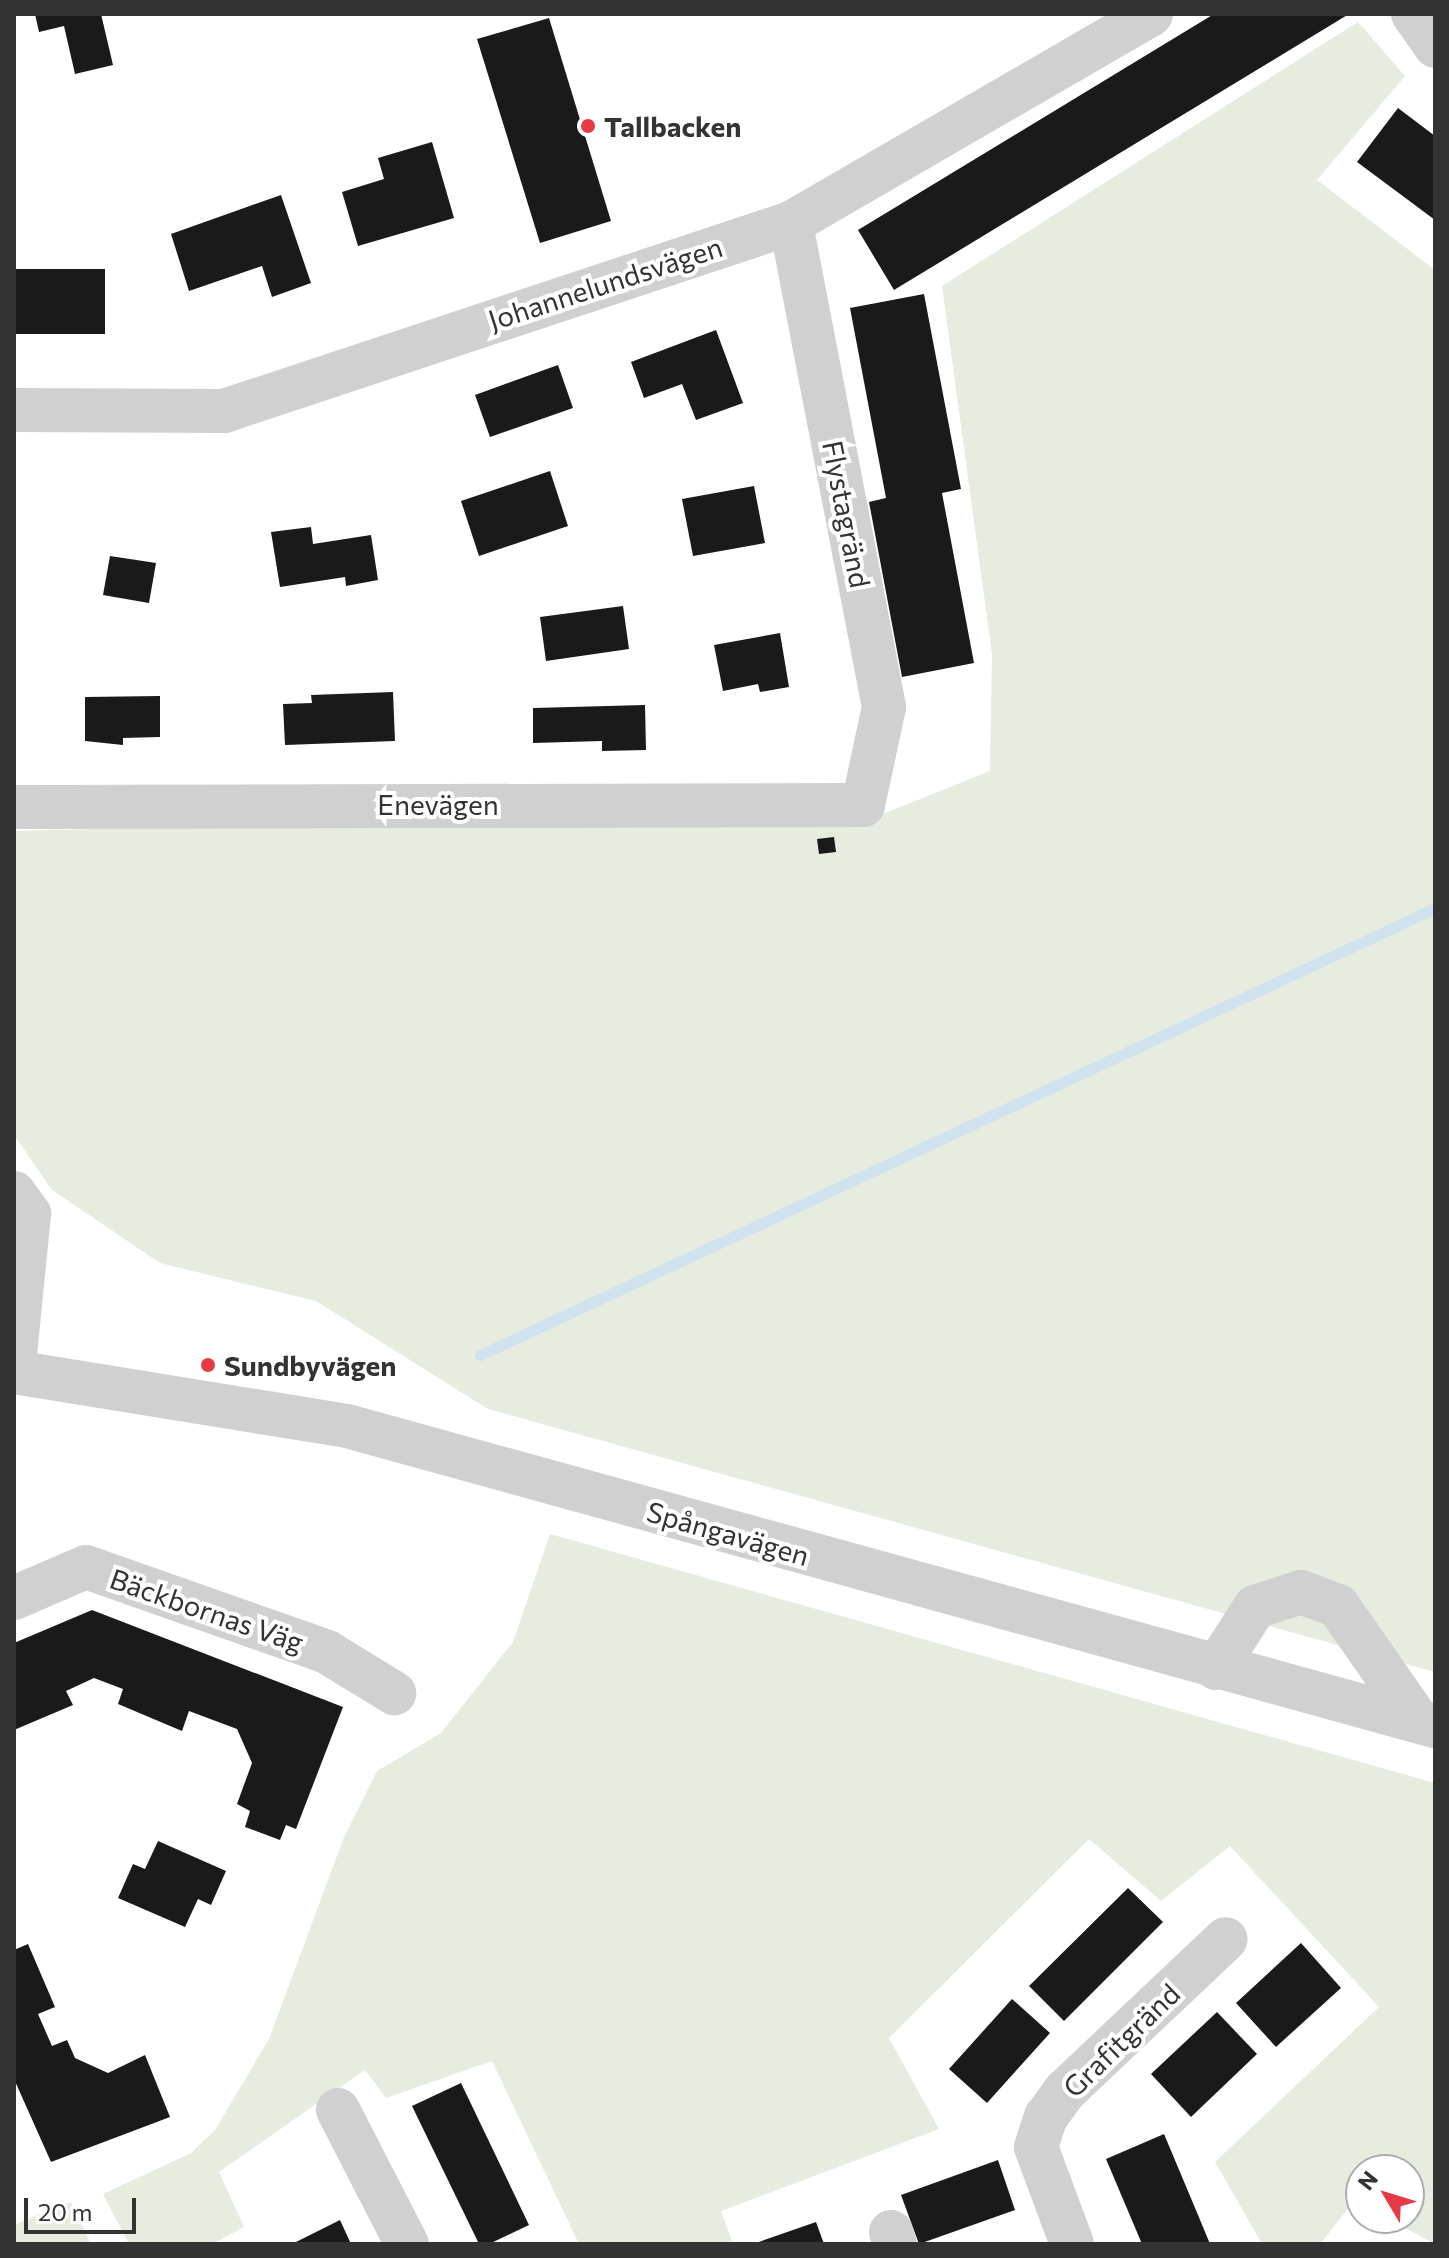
<!DOCTYPE html>
<meta charset="utf-8">
<style>
body{margin:0}
#map{position:relative;width:1449px;height:2258px;overflow:hidden;background:#fff;font-family:Commissioner,sans-serif}
div>[style]{position:absolute}
.green>*{inset:0;background:#e6ecdf}
.stream>*{height:11px;margin:-5.5px;padding:0 5.5px;transform-origin:5.5px;border-radius:5.5px;background:#cfe2ee}
.building>*{inset:0;background:#1a1a1a}
.minor>*{height:44px;margin:-22px;padding:0 22px;transform-origin:22px;border-radius:22px;background:#d0d0d0}
.dots>*{width:22px;height:22px;translate:-50% -50%;box-sizing:border-box;border:4px solid #fff;border-radius:50%}
span{translate:-50% -50%;white-space:nowrap;text-align:center;line-height:1.15;-webkit-text-stroke:8px #fff;paint-order:stroke}
.poi-label{font-size:28px;color:#333;font-weight:700}
.left{translate:0 -50%;text-align:left}
.street-label{font-size:28px;color:#333}
.frame{position:absolute;inset:0;border:16px solid #333;pointer-events:none}
.north{position:absolute;left:1345px;top:2154px;width:80px;height:80px;box-sizing:border-box;background:#fff;border:2px solid #adadad;border-radius:50%;rotate:308deg;font-size:22px;font-weight:700;line-height:32px;text-align:center;color:#333}
.north::after{content:'';display:block;margin:auto;width:28px;height:36px;background:#e63946;clip-path:polygon(50% 0,100% 100%,50% 72%,0 100%)}
.scale{position:absolute;left:24px;top:2198px;width:112px;height:36px;box-sizing:border-box;border:4px solid #333;border-top:0;padding-left:10px;font-size:24px;line-height:28px;white-space:nowrap;color:#333;-webkit-text-stroke:6px #fff;paint-order:stroke}
</style>
<div id="map">
<div class="green">
<i style="clip-path:polygon(1358px 22px,1405px 76px,1317px 180px,1435px 270px,1435px 1672px,488px 1409px,316px 1301px,160px 1263px,52px 1190px,14px 1135px,14px 831px,673px 815px,873px 818px,990px 771px,992px 654px,942px 286px)"></i>
<i style="clip-path:polygon(550px 1534px,1435px 1783px,1435px 2244px,1387px 2218px,1409px 2218px,1409px 2170px,1361px 2170px,1361px 2203px,1355px 2200px,1320px 2244px,1262px 2244px,1215px 2162px,1379px 2007px,1230px 1846px,1161px 1901px,1089px 1839px,889px 2038px,939px 2129px,721px 2211px,733px 2244px,579px 2244px,492px 2061px,386px 2098px,365px 2070px,219px 2172px,244px 2227px,212px 2244px,129px 2244px,103px 2194px,191px 2153px,215px 2130px,269px 2039px,344px 1837px,377px 1771px,441px 1733px,513px 1642px)"></i>
<i style="clip-path:polygon(71px 2202px,91px 2244px,14px 2244px,14px 2225px)"></i>
</div>
<div class="stream">
<i style="left:480px;top:1355px;width:1054px;rotate:-25.08deg"></i>
</div>
<div class="building">
<i style="clip-path:polygon(35px 14px,101px 14px,113px 65px,75px 74px,64px 26px,39px 32px)"></i>
<i style="clip-path:polygon(1214px 14px,1349px 14px,894px 290px,858px 230px)"></i>
<i style="clip-path:polygon(549px 18px,611px 221px,540px 243px,477px 39px)"></i>
<i style="clip-path:polygon(1398px 108px,1435px 136px,1435px 220px,1357px 162px)"></i>
<i style="clip-path:polygon(432px 142px,454px 218px,358px 246px,342px 192px,384px 179px,378px 158px)"></i>
<i style="clip-path:polygon(281px 195px,311px 283px,272px 297px,262px 266px,189px 291px,171px 234px)"></i>
<i style="clip-path:polygon(14px 269px,105px 269px,105px 334px,14px 334px)"></i>
<i style="clip-path:polygon(924px 294px,961px 489px,942px 493px,974px 663px,902px 677px,869px 502px,886px 498px,850px 308px)"></i>
<i style="clip-path:polygon(716px 330px,743px 403px,696px 420px,682px 384px,644px 398px,631px 362px)"></i>
<i style="clip-path:polygon(558px 365px,573px 408px,490px 437px,475px 395px)"></i>
<i style="clip-path:polygon(550px 471px,568px 526px,479px 556px,461px 501px)"></i>
<i style="clip-path:polygon(754px 486px,765px 543px,693px 556px,682px 499px)"></i>
<i style="clip-path:polygon(311px 527px,313px 544px,371px 535px,378px 580px,346px 586px,345px 577px,280px 587px,271px 532px)"></i>
<i style="clip-path:polygon(110px 556px,156px 563px,149px 603px,103px 595px)"></i>
<i style="clip-path:polygon(623px 606px,629px 649px,546px 661px,540px 617px)"></i>
<i style="clip-path:polygon(780px 633px,789px 687px,760px 692px,758px 684px,723px 691px,714px 645px)"></i>
<i style="clip-path:polygon(393px 692px,395px 741px,285px 745px,283px 704px,312px 703px,311px 695px)"></i>
<i style="clip-path:polygon(160px 696px,160px 737px,123px 738px,123px 745px,85px 741px,85px 697px)"></i>
<i style="clip-path:polygon(645px 705px,646px 750px,602px 751px,602px 741px,533px 743px,533px 708px)"></i>
<i style="clip-path:polygon(834px 837px,836px 852px,819px 854px,817px 839px)"></i>
<i style="clip-path:polygon(92px 1610px,343px 1707px,296px 1829px,286px 1825px,280px 1840px,245px 1827px,250px 1811px,237px 1804px,252px 1763px,237px 1729px,189px 1711px,182px 1731px,118px 1704px,123px 1689px,94px 1678px,66px 1691px,73px 1705px,14px 1730px,14px 1643px)"></i>
<i style="clip-path:polygon(158px 1841px,226px 1871px,211px 1905px,198px 1899px,185px 1927px,118px 1898px,133px 1864px,145px 1869px)"></i>
<i style="clip-path:polygon(1128px 1888px,1163px 1922px,1064px 2021px,1029px 1986px)"></i>
<i style="clip-path:polygon(1301px 1943px,1341px 1988px,1276px 2047px,1236px 2003px)"></i>
<i style="clip-path:polygon(28px 1944px,55px 2007px,38px 2014px,52px 2046px,67px 2040px,75px 2058px,108px 2073px,145px 2055px,170px 2117px,51px 2162px,14px 2079px,14px 1950px)"></i>
<i style="clip-path:polygon(1012px 1999px,1050px 2033px,987px 2103px,949px 2069px)"></i>
<i style="clip-path:polygon(1217px 2012px,1257px 2054px,1191px 2117px,1151px 2074px)"></i>
<i style="clip-path:polygon(461px 2083px,529px 2225px,489px 2244px,479px 2244px,412px 2106px)"></i>
<i style="clip-path:polygon(1164px 2134px,1198px 2215px,1210px 2244px,1142px 2244px,1106px 2159px)"></i>
<i style="clip-path:polygon(998px 2160px,1015px 2210px,919px 2244px,901px 2195px)"></i>
<i style="clip-path:polygon(340px 2220px,351px 2244px,292px 2244px)"></i>
<i style="clip-path:polygon(816px 2222px,824px 2244px,753px 2244px)"></i>
</div>
<div class="minor">
<i style="left:1413px;top:14px;width:39px;rotate:55deg"></i>
<i style="left:14px;top:410px;width:210px;rotate:0.3deg"></i>
<i style="left:224px;top:411px;width:597px;rotate:-18.34deg"></i>
<i style="left:791px;top:223px;width:416px;rotate:-30.1deg"></i>
<i style="left:14px;top:807px;width:849px;rotate:-0.13deg"></i>
<i style="left:863px;top:805px;width:100px;rotate:-77.9deg"></i>
<i style="left:884px;top:707px;width:493px;rotate:-100.9deg"></i>
<i style="left:14px;top:1193px;width:26px;rotate:54deg"></i>
<i style="left:29px;top:1214px;width:150px;rotate:95.7deg"></i>
<i style="left:14px;top:1372px;width:337px;rotate:9.2deg"></i>
<i style="left:347px;top:1426px;width:1129px;rotate:15.42deg"></i>
<i style="left:14px;top:1598px;width:78px;rotate:-23.3deg"></i>
<i style="left:86px;top:1567px;width:256px;rotate:19.4deg"></i>
<i style="left:327px;top:1652px;width:79px;rotate:31.5deg"></i>
<i style="left:1216px;top:1668px;width:72px;rotate:-57.4deg"></i>
<i style="left:1255px;top:1607px;width:48px;rotate:-18.1deg"></i>
<i style="left:1301px;top:1592px;width:40px;rotate:21deg"></i>
<i style="left:1338px;top:1606px;width:136px;rotate:55.1deg"></i>
<i style="left:338px;top:2110px;width:151px;rotate:62.8deg"></i>
<i style="left:891px;top:2232px;width:13px;rotate:72deg"></i>
<i style="left:1072px;top:2244px;width:103px;rotate:-110.4deg"></i>
<i style="left:1036px;top:2147px;width:32px;rotate:-72deg"></i>
<i style="left:1046px;top:2117px;width:32px;rotate:-54deg"></i>
<i style="left:1065px;top:2091px;width:221px;rotate:-43.4deg"></i>
</div>
<div class="dots">
<i style="left:588px;top:126px;background:#e63946"></i>
<i style="left:208px;top:1365px;background:#e63946"></i>
</div>
<div class="poi-label">
<span class="left" style="left:604px;top:126px">Tallbacken</span>
<span class="left" style="left:224px;top:1365px">Sundbyvägen</span>
</div>
<div class="street-label">
<span style="left:605px;top:283px;rotate:-18deg">Johannelundsvägen</span>
<span style="left:847px;top:514px;rotate:79deg">Flystagränd</span>
<span style="left:438px;top:804px">Enevägen</span>
<span style="left:728px;top:1533px;rotate:16deg">Spångavägen</span>
<span style="left:207px;top:1610px;rotate:19deg">Bäckbornas Väg</span>
<span style="left:1121px;top:2040px;rotate:-44deg">Grafitgränd</span>
</div>
<div class="frame"></div>
<div class="north">N</div>
<div class="scale">20 m</div>
</div>
